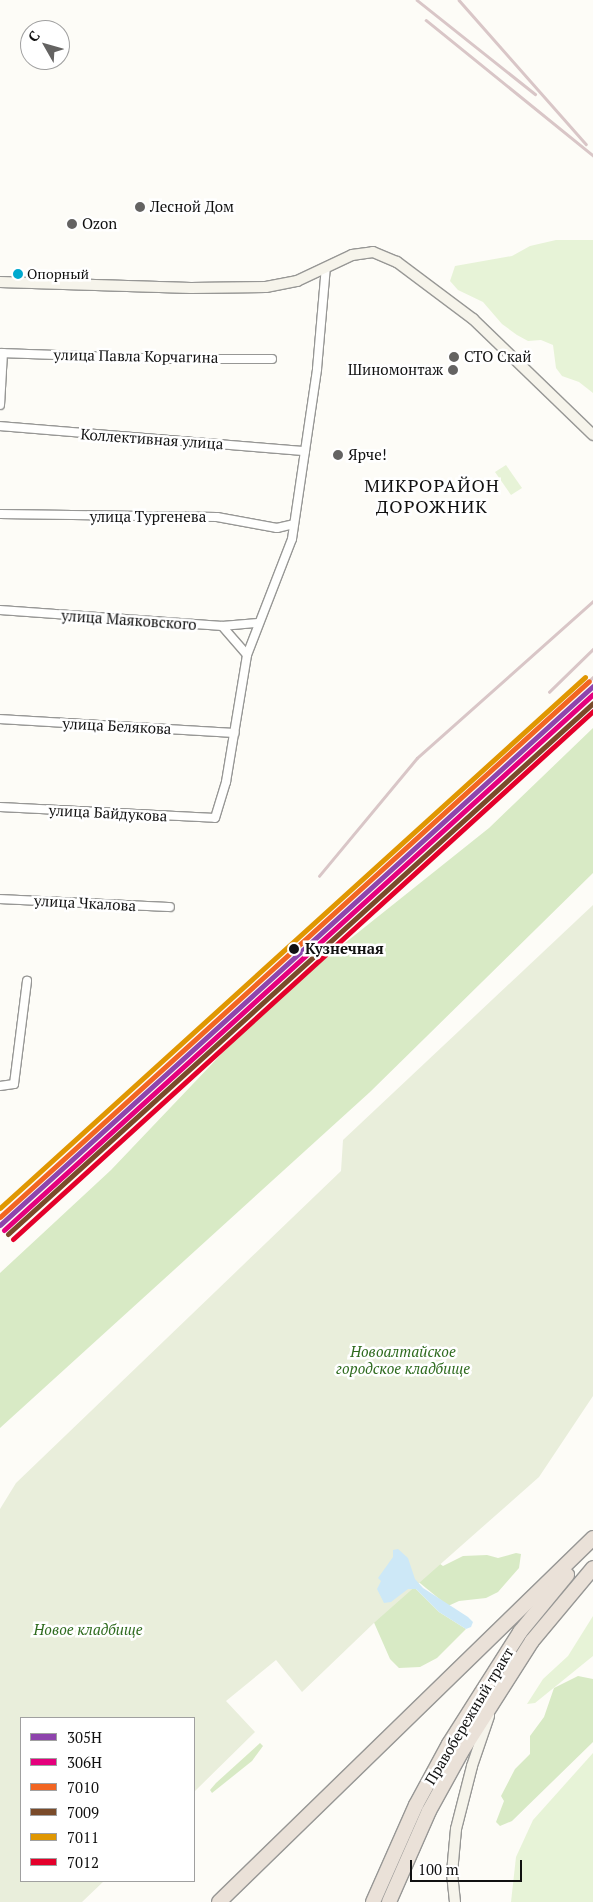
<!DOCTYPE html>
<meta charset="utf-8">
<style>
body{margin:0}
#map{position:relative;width:593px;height:1902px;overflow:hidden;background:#fdfcf7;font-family:"PT Serif",serif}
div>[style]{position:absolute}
.green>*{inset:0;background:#e7f3d7}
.forest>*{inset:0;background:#d8eac5}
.cemetery>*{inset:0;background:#e9eedb}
.water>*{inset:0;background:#cde8f7}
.roads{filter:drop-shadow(1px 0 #979795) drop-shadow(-1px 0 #979795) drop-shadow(0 1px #979795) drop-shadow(0 -1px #979795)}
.street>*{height:8px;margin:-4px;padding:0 4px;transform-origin:4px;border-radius:4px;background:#fffffe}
.secondary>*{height:10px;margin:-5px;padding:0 5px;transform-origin:5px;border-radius:5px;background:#f6f4eb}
.highway>*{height:14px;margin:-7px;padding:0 7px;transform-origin:7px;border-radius:7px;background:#eae1d8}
.rail>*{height:2.5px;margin:-1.25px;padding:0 1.25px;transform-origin:1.25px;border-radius:1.25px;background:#d9c6c7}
.rail-1>*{height:5px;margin:-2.5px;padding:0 2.5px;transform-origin:2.5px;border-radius:2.5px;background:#8e44ad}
.rail-2>*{height:5px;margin:-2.5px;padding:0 2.5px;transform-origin:2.5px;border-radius:2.5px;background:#e5007d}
.rail-3>*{height:5px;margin:-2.5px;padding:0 2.5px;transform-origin:2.5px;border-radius:2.5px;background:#f26522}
.rail-4>*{height:5px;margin:-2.5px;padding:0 2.5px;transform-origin:2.5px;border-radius:2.5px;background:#7a4b2a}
.rail-5>*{height:5px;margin:-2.5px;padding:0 2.5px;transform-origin:2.5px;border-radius:2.5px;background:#e09702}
.rail-6>*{height:5px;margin:-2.5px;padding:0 2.5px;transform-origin:2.5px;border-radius:2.5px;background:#e4002b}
.dots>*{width:14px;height:14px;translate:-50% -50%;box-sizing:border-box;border:2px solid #fff;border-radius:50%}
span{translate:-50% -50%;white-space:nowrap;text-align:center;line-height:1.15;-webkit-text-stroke:5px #fff;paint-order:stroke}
.bus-label{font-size:14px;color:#111}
.left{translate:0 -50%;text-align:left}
.poi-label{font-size:15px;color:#111}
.right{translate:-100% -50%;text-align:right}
.street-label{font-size:15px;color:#111}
.stop-label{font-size:15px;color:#111;font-weight:700}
.park-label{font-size:15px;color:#2f6b1f;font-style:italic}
.quarter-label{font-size:18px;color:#111;letter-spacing:1px}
.legend{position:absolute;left:20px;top:1717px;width:175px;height:165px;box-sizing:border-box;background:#fff;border:1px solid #a0a0a0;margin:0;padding:6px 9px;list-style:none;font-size:15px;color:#111}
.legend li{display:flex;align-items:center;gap:10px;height:25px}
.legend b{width:25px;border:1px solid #a0a0a0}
.north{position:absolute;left:20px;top:20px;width:50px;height:50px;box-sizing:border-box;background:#fff;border:1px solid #a0a0a0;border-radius:50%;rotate:308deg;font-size:14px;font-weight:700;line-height:20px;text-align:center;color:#111}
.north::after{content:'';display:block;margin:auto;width:18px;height:22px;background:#646362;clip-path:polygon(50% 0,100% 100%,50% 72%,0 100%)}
.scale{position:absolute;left:410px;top:1860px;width:112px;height:22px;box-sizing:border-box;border:2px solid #111;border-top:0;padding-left:6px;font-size:15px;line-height:18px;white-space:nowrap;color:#111;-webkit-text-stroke:4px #fff;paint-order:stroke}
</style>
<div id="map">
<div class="green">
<i style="clip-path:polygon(556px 240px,593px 240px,593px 393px,579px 382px,562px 376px,556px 368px,553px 345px,541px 340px,528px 341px,517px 335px,502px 324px,483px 302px,458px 290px,450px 281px,455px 266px,512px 256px,530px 246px)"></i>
<i style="clip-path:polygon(506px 465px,522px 488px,511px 495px,495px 472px)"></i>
<i style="clip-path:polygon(593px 1616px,593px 1656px,535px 1703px,527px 1704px,543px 1679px,568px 1656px)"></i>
<i style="clip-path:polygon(593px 1753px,593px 1902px,511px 1902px,516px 1857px,533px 1820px)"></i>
</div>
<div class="forest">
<i style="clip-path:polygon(593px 728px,593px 873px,370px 1092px,0 1428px,0 1273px,111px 1170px,271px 1002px,489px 828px)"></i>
<i style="clip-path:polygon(516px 1553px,521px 1554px,519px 1568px,498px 1592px,486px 1598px,459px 1601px,448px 1606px,415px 1579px,436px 1561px,443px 1566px,463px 1556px,487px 1555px,498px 1558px)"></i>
<i style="clip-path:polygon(408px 1589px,416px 1589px,439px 1612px,466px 1629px,437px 1658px,420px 1667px,399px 1668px,390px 1659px,372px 1618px)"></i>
<i style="clip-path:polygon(578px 1676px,593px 1679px,593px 1742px,512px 1821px,500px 1826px,496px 1822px,504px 1801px,501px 1796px,515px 1769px,530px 1754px,530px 1736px,544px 1717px,554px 1688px)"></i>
<i style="clip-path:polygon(260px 1743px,263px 1746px,252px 1761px,212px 1793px,210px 1790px,216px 1783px)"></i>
</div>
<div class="cemetery">
<i style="clip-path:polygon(593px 905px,593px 1396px,539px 1477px,375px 1622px,302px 1692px,276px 1660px,226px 1701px,255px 1732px,194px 1792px,194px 1718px,21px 1718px,21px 1881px,104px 1881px,82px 1902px,0 1902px,0 1509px,16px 1483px,341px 1171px,343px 1140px)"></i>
</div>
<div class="water">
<i style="clip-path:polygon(398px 1549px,408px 1558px,415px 1579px,423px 1588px,468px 1617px,473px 1622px,471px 1627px,466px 1629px,439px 1612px,416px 1589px,408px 1589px,391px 1602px,384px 1603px,377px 1589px,381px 1581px,378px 1578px,393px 1557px,393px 1550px)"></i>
</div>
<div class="roads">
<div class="street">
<i style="left:0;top:353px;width:170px;rotate:2deg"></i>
<i style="left:170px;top:359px;width:102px"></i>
<i style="left:0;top:405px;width:52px;rotate:-86.7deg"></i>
<i style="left:0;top:426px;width:306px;rotate:4.7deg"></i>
<i style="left:0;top:514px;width:217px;rotate:0.8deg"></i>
<i style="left:217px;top:517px;width:61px;rotate:10.4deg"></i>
<i style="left:277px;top:528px;width:17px;rotate:-13deg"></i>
<i style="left:0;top:610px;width:223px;rotate:4.1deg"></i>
<i style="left:222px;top:626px;width:36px;rotate:-5deg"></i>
<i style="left:222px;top:626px;width:38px;rotate:49deg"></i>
<i style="left:0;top:719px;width:235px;rotate:3.4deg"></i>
<i style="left:0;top:807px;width:215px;rotate:2.9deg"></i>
<i style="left:215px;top:818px;width:38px;rotate:-73deg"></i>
<i style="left:226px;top:782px;width:129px;rotate:-80.6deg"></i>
<i style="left:247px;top:655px;width:124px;rotate:-68.8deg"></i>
<i style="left:292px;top:539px;width:172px;rotate:-81.6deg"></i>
<i style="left:317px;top:369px;width:102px;rotate:-85deg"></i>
<i style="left:0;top:899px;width:170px;rotate:2.7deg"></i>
<i style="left:0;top:1086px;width:14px;rotate:-8deg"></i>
<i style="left:14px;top:1084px;width:104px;rotate:-82.8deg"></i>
</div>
<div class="secondary">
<i style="left:0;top:282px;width:191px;rotate:1.8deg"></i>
<i style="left:191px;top:288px;width:75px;rotate:-0.8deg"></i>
<i style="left:266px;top:287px;width:32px;rotate:-11deg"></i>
<i style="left:297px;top:281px;width:61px;rotate:-25.3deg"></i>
<i style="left:352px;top:255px;width:21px;rotate:-8deg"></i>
<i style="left:373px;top:252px;width:26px;rotate:23deg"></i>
<i style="left:397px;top:262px;width:95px;rotate:36.9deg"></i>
<i style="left:473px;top:319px;width:167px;rotate:44deg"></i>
<i style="left:455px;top:1902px;width:29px;rotate:-96deg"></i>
<i style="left:452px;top:1873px;width:44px;rotate:-84.8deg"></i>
<i style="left:456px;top:1829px;width:65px;rotate:-75.7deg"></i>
<i style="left:472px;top:1766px;width:53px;rotate:-71.2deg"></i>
</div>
<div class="highway">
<i style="left:219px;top:1902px;width:522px;rotate:-44.22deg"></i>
<i style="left:373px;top:1902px;width:106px;rotate:-66.1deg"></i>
<i style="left:416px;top:1805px;width:69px;rotate:-61.6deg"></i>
<i style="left:449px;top:1744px;width:133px;rotate:-57.6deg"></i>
<i style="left:520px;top:1632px;width:74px;rotate:-50.5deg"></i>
<i style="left:389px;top:1902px;width:99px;rotate:-66.3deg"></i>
<i style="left:429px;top:1811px;width:68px;rotate:-61.2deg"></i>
<i style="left:462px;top:1751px;width:130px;rotate:-57.5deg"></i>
<i style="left:532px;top:1641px;width:95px;rotate:-50.1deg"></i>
</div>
</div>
<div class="rail">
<i style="left:417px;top:0;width:151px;rotate:38.5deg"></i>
<i style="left:459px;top:0;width:192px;rotate:48.6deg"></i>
<i style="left:426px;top:20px;width:215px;rotate:39deg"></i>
<i style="left:549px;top:692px;width:62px;rotate:-44.3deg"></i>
<i style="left:319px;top:876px;width:153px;rotate:-50.3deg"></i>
<i style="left:417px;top:758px;width:236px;rotate:-41.7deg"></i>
<i style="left:0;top:1217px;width:802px;rotate:-42.32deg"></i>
</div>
<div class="rail-1">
<i style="left:0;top:1225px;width:801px;rotate:-42.27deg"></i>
</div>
<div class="rail-2">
<i style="left:4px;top:1230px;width:796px;rotate:-42.3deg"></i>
</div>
<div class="rail-3">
<i style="left:0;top:1217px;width:796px;rotate:-42.3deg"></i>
</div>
<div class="rail-4">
<i style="left:8px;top:1234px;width:790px;rotate:-42.23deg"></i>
</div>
<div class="rail-5">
<i style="left:0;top:1208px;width:790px;rotate:-42.23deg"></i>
</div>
<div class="rail-6">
<i style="left:13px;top:1239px;width:784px;rotate:-42.31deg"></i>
</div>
<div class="dots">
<i style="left:140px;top:207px;background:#646362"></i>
<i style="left:72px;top:224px;background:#646362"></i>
<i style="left:18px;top:274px;background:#00a9ce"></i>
<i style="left:454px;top:357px;background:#646362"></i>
<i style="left:453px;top:370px;background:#646362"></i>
<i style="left:338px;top:455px;background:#646362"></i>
<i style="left:294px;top:949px;background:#111"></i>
</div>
<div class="bus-label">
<span class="left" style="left:27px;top:274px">Опорный</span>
</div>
<div class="poi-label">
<span class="left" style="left:150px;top:207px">Лесной Дом</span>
<span class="left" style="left:82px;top:224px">Ozon</span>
<span class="left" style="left:464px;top:357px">СТО Скай</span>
<span class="right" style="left:443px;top:370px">Шиномонтаж</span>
<span class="left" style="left:348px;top:455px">Ярче!</span>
</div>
<div class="street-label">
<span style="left:136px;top:356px;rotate:1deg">улица Павла Корчагина</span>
<span style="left:152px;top:439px;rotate:4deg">Коллективная улица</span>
<span style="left:148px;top:517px">улица Тургенева</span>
<span style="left:129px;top:620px;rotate:4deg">улица Маяковского</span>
<span style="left:117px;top:726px;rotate:3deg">улица Белякова</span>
<span style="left:108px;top:813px;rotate:3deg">улица Байдукова</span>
<span style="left:85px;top:903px;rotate:3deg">улица Чкалова</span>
<span style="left:469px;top:1716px;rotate:-59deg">Правобережный тракт</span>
</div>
<div class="stop-label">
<span class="left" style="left:305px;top:949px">Кузнечная</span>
</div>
<div class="park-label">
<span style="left:403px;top:1360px">Новоалтайское<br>городское кладбище</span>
<span style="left:88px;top:1630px">Новое кладбище</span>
</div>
<div class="quarter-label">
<span style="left:432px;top:496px">МИКРОРАЙОН<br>ДОРОЖНИК</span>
</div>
<ul class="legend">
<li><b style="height:6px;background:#8e44ad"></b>305Н</li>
<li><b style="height:6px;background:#e5007d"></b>306Н</li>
<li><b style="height:6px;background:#f26522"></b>7010</li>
<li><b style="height:6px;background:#7a4b2a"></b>7009</li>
<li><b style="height:6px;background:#e09702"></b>7011</li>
<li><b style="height:6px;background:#e4002b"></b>7012</li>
</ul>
<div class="north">С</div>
<div class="scale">100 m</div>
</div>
